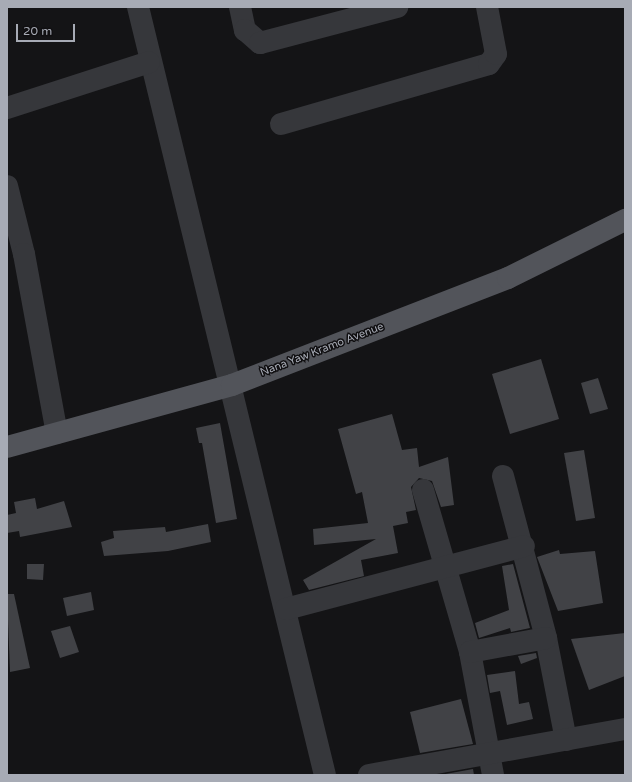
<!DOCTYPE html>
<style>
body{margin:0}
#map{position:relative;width:632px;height:782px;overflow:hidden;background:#141416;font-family:"Varela Round",sans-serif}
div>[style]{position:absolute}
.building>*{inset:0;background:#414246}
.minor>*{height:22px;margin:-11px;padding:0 11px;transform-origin:11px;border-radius:11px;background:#36373b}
.major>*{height:22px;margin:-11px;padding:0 11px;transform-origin:11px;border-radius:11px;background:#52545a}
span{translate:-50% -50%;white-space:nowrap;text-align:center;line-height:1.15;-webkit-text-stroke:3px #100f11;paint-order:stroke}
.street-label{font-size:11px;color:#a7abb5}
.frame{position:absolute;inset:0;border:8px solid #a7abb5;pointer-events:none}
.scale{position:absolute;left:16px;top:24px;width:59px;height:18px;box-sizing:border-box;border:2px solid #a7abb5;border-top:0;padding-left:5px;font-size:12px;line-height:14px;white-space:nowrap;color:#a7abb5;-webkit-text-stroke:3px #100f11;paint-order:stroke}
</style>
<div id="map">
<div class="building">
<i style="clip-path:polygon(541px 359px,559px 419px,510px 434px,492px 374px)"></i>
<i style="clip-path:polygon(598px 378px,608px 409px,590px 414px,581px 383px)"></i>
<i style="clip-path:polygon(392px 414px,402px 450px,417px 448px,419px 467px,448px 457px,454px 505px,441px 507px,432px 481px,419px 478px,411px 487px,416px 510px,406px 512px,408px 523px,393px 526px,398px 553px,361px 560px,364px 576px,309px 590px,303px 580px,376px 539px,314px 545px,313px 529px,368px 523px,362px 492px,356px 494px,338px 429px)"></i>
<i style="clip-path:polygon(220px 423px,237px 519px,216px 523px,202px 443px,199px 443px,196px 428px)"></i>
<i style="clip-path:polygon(584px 450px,595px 518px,576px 521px,564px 453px)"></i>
<i style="clip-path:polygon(35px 498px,37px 509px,64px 501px,72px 527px,20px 537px,19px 531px,7px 533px,7px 515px,16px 513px,14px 502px)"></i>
<i style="clip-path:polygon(208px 524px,211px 542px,168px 551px,104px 556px,101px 542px,114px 538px,113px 531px,165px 527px,166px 532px)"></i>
<i style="clip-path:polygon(559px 550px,560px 554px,595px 551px,603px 603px,558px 611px,537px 557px)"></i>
<i style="clip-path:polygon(27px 564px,44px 564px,43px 580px,27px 579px)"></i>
<i style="clip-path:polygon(513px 564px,530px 628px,511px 632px,510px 628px,479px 638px,475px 623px,509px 610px,502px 566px)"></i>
<i style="clip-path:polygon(91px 592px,94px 610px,67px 616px,63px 598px)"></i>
<i style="clip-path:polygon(7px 594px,14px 594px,30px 668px,10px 672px)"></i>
<i style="clip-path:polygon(70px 626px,79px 652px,60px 658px,51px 631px)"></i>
<i style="clip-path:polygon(625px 633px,625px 676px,589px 690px,571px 639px)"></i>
<i style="clip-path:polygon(536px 653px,537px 658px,521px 664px,518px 656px)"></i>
<i style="clip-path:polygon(515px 671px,519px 704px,529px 702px,533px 719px,507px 725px,500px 691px,490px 693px,487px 675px)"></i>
<i style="clip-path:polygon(461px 699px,473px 744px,420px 753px,410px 712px)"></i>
<i style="clip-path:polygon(473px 769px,474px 775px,440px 775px)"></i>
</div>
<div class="minor">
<i style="left:138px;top:7px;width:790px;rotate:76.32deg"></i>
<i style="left:240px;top:7px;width:24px;rotate:78deg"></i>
<i style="left:245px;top:30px;width:20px;rotate:41deg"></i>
<i style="left:260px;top:43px;width:142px;rotate:-14.7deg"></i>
<i style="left:7px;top:108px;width:149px;rotate:-17.9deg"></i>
<i style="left:281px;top:124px;width:216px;rotate:-16.1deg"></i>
<i style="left:489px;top:64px;width:12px;rotate:-55deg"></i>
<i style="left:496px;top:54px;width:48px;rotate:-100.8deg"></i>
<i style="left:7px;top:186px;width:70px;rotate:76deg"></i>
<i style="left:24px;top:254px;width:182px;rotate:79.6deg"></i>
<i style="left:503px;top:476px;width:168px;rotate:75.1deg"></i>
<i style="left:546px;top:638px;width:104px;rotate:78.9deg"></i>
<i style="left:423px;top:490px;width:169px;rotate:73.8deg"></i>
<i style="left:470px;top:652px;width:125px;rotate:79.4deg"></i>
<i style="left:286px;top:609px;width:246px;rotate:-14.8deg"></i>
<i style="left:470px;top:652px;width:77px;rotate:-10.4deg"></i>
<i style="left:369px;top:775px;width:260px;rotate:-10.2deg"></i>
</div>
<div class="major">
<i style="left:7px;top:447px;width:233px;rotate:-15.4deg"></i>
<i style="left:232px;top:385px;width:296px;rotate:-21.2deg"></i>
<i style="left:508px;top:278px;width:131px;rotate:-26.4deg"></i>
</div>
<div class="street-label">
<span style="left:322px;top:350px;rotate:-21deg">Nana Yaw Kramo Avenue</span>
</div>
<div class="frame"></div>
<div class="scale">20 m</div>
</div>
